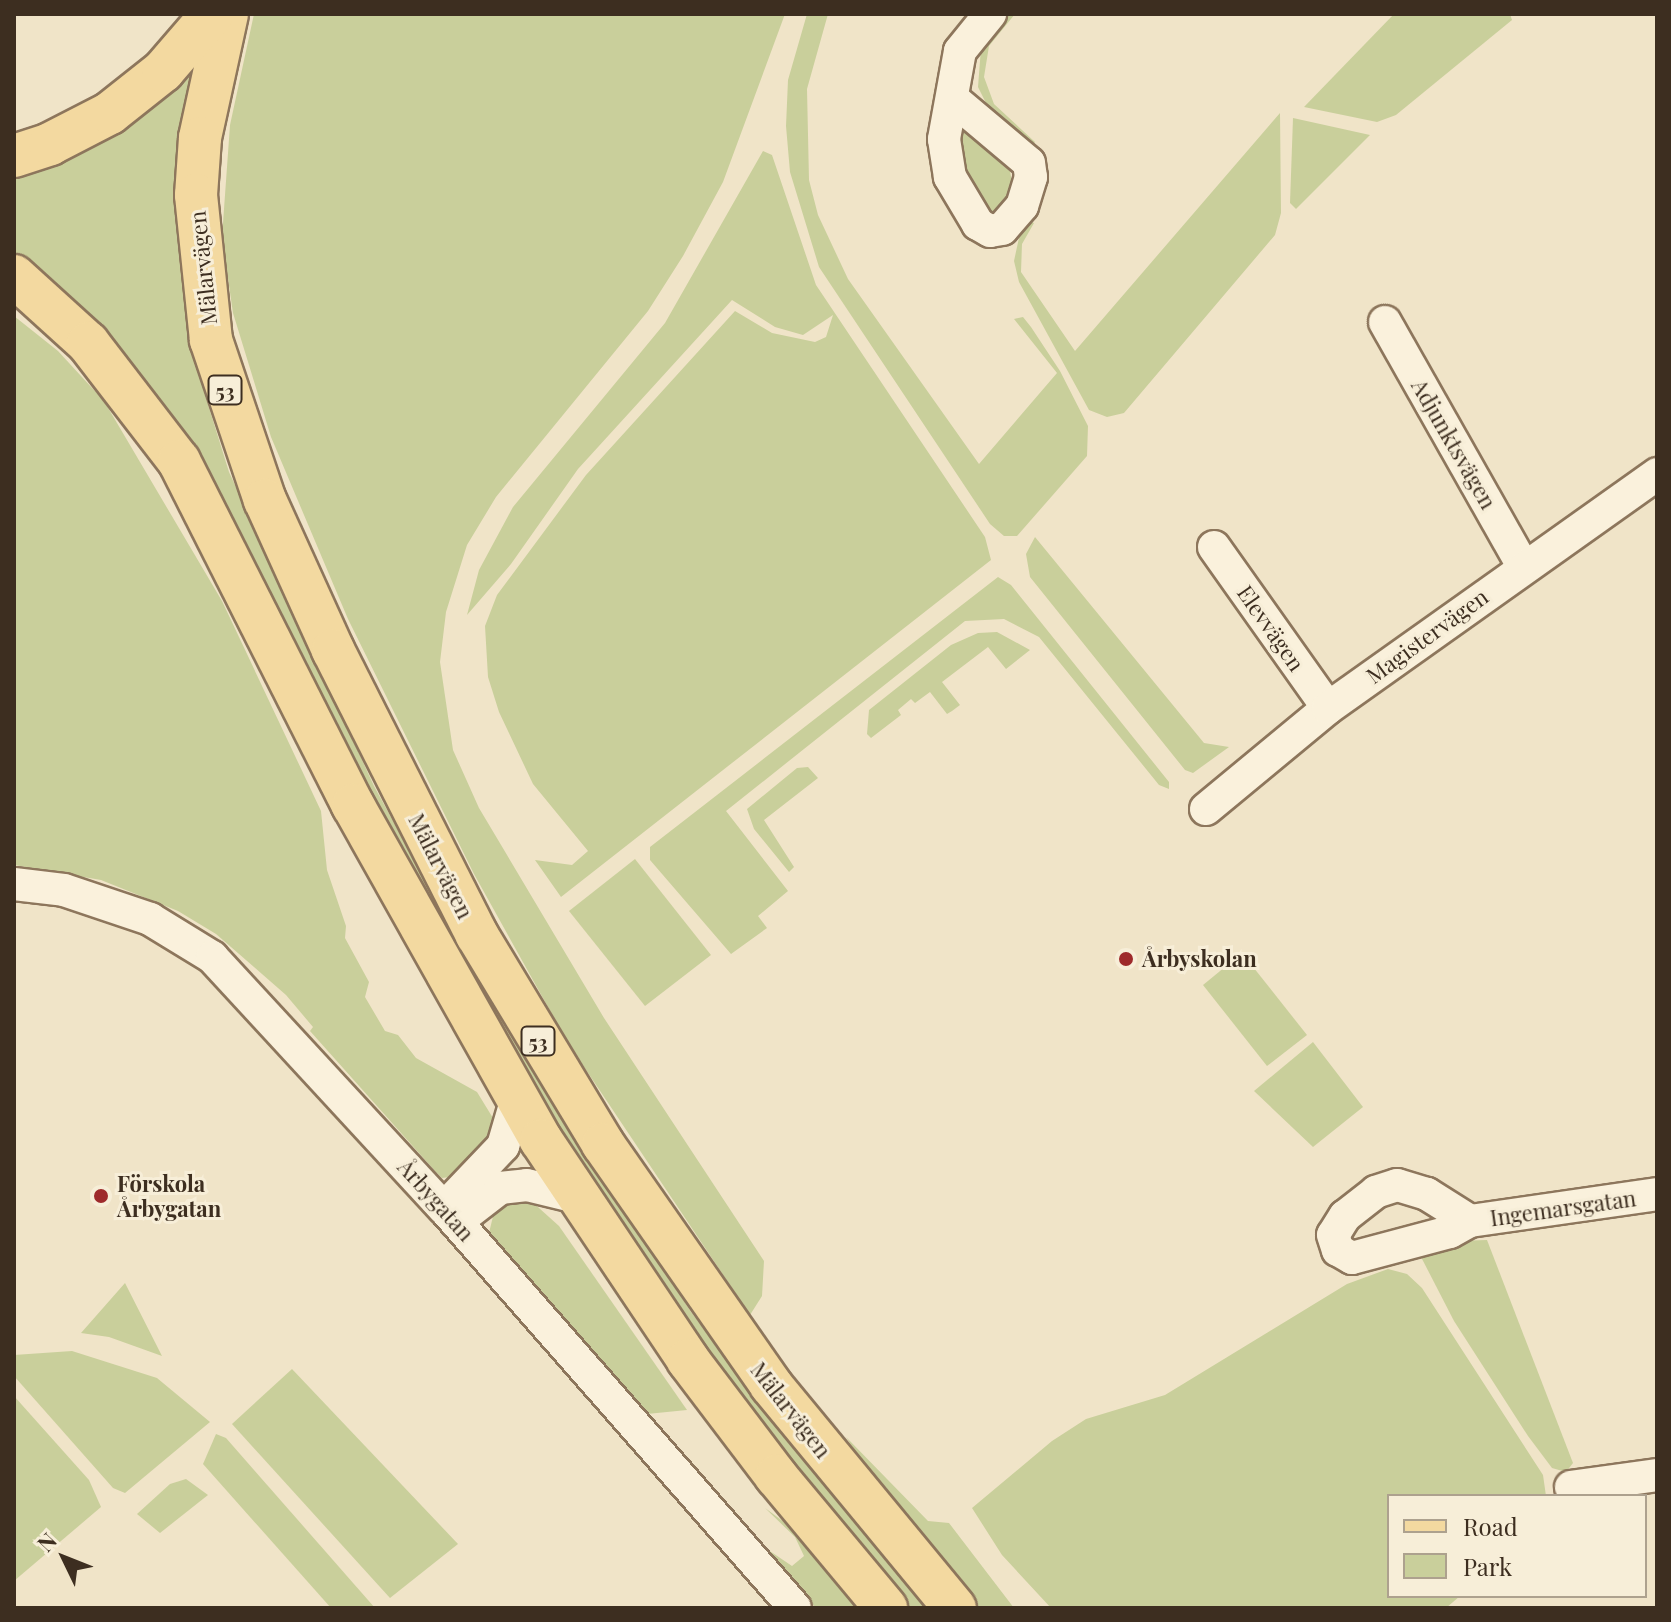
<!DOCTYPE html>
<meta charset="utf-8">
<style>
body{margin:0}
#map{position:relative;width:1671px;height:1622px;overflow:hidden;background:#f0e4c8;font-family:"Playfair Display",serif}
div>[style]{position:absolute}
.green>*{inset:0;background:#c9cf9b}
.roads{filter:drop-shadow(2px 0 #8d765c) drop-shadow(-2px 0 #8d765c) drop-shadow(0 2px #8d765c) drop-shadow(0 -2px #8d765c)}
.minor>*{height:32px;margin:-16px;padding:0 16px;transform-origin:16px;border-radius:16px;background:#faf1dc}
.major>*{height:42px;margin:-21px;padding:0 21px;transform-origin:21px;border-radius:21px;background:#f3d9a0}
.dots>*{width:22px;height:22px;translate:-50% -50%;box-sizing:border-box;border:4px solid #f7eed8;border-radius:50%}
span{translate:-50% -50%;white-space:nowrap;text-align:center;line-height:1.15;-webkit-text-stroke:6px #f7eed8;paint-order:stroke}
.shield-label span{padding:2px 6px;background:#f7eed8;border:2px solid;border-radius:6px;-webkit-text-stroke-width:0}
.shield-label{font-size:20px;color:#3d2e20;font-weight:700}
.street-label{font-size:22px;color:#3d2e20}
.poi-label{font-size:22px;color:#3d2e20;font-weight:700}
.left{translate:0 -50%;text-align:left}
.frame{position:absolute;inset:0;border:16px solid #3d2e20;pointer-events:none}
.legend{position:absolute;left:1387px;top:1494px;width:260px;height:104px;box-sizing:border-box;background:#f7eed8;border:2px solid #ada18e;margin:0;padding:10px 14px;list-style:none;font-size:24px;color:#3d2e20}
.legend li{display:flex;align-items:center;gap:16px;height:40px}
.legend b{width:40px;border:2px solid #ada18e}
.north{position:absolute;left:24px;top:1518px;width:80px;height:80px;-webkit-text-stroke:6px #f7eed8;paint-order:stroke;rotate:313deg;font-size:22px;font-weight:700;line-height:32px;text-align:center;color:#3d2e20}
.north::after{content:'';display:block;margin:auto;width:28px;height:36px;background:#3d2e20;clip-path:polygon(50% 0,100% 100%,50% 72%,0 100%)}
</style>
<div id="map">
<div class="green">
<i style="clip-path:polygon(254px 14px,785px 14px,723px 182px,683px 256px,648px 311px,496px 497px,467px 545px,446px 612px,440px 662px,453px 750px,479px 808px,604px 1018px,764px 1261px,762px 1296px,750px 1315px,568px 1043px,474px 874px,348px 619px,271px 437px,233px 313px,222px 237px,230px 125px)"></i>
<i style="clip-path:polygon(807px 14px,828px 14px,807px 89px,809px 180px,818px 215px,848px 279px,979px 464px,1057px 373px,1014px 319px,1023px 317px,1031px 327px,1060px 371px,1088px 426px,1087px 456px,1017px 536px,1004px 536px,990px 524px,819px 267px,790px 172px,786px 126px,788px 80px)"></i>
<i style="clip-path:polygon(1007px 14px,1015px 14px,989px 46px,984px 77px,994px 104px,1035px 142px,1032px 146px,990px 111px,978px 87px,981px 48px)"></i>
<i style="clip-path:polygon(1394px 14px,1510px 14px,1512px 20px,1396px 115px,1377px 122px,1304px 107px)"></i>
<i style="clip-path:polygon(187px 66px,192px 75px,177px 160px,176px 224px,192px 353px,229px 472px,374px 786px,494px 1007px,691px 1312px,776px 1425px,929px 1608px,909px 1608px,803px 1482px,681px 1319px,544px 1115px,412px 886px,167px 408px,102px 330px,14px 252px,14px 174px)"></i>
<i style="clip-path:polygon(1280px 113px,1281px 213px,1275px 235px,1124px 413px,1107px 417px,1089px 410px,1019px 282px,1014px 261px,1020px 233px,1028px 221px,1034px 223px,1022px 244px,1021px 272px,1075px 351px)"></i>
<i style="clip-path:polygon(1293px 118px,1370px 135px,1296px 209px,1290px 203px)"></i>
<i style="clip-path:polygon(959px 127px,1010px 171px,1013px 188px,996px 214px,984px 211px,967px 180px,959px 154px)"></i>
<i style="clip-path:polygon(763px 151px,772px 155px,816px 285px,985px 537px,991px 560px,561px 897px,535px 860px,572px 865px,588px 851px,533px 784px,499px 712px,488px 677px,485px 626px,497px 595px,586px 475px,735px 311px,772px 333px,815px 342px,826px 337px,833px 315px,803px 335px,775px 327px,732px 300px,578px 469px,511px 564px,467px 615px,479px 570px,513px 507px,665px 323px)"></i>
<i style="clip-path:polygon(14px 316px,58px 351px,104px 401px,222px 601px,321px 811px,327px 870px,346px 926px,345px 938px,369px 982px,365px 997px,385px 1031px,398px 1035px,416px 1058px,477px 1092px,496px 1123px,497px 1135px,458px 1176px,442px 1178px,435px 1171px,310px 1031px,313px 1027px,286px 995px,216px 934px,178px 911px,101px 880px,14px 865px)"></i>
<i style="clip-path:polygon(1035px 537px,1204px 743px,1229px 747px,1193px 773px,1185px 770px,1030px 577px,1026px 554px)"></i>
<i style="clip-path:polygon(998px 577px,1011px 585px,1169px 782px,1169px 789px,1159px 785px,1039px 637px,1004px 619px,965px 621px,726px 811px,788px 891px,758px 916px,767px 928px,731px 954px,650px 860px,650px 847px)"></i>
<i style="clip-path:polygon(997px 632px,1030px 650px,1006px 669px,988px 647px,942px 682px,960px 705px,952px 711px,947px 714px,930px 692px,915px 703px,911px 699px,898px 710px,901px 715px,871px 738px,867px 734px,869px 710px,951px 645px,978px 633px)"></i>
<i style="clip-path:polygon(808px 767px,818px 778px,764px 820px,794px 867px,789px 872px,754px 829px,747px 809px,797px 768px)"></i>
<i style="clip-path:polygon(635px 859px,711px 955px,645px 1006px,569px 911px)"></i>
<i style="clip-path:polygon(1242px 953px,1307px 1035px,1267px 1066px,1203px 985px)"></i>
<i style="clip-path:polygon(1313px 1042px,1363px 1107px,1313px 1147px,1254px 1091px)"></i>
<i style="clip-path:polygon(529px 1199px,559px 1226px,687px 1410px,647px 1414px,489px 1233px,495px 1208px)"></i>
<i style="clip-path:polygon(1487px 1240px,1573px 1463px,1566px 1472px,1552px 1468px,1528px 1436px,1454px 1321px,1420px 1255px,1456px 1241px)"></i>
<i style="clip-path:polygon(1388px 1269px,1407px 1274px,1422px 1288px,1543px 1475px,1546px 1496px,1389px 1496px,1389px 1596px,1460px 1596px,1446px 1608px,1051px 1608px,1002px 1555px,972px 1508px,1052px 1441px,1086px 1419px,1165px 1395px,1347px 1284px)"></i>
<i style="clip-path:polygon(125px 1283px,162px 1356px,109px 1337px,81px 1333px)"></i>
<i style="clip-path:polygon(72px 1351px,157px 1378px,210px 1422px,125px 1493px,113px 1488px,14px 1376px,14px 1355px)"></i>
<i style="clip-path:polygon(292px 1369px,458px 1544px,390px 1598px,232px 1424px)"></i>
<i style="clip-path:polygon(14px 1396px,89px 1480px,101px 1507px,14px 1581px)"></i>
<i style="clip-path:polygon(216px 1434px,226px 1438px,375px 1608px,331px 1608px,203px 1464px)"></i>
<i style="clip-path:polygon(846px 1437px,928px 1521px,949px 1523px,1014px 1608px,978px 1608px,894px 1512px)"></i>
<i style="clip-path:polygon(186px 1479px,208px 1495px,160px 1533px,137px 1514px,170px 1484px)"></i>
<i style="clip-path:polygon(765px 1508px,795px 1530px,862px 1608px,816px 1608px,761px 1545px,792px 1566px,804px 1556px,795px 1537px)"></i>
</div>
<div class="roads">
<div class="minor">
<i style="left:953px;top:99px;width:99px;rotate:40.1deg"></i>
<i style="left:1029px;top:163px;width:14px;rotate:82deg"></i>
<i style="left:1031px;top:177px;width:30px;rotate:107deg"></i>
<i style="left:1022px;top:206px;width:30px;rotate:131deg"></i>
<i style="left:1002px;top:229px;width:12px;rotate:171deg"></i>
<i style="left:990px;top:231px;width:14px;rotate:-150deg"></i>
<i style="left:978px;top:224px;width:55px;rotate:-120.8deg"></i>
<i style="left:950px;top:177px;width:38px;rotate:-99deg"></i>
<i style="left:944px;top:139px;width:89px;rotate:-79.7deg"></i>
<i style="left:960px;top:51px;width:48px;rotate:-51deg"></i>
<i style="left:1385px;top:322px;width:280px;rotate:60.5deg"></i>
<i style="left:1214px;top:547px;width:197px;rotate:54.7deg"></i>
<i style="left:1206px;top:809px;width:158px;rotate:-39.6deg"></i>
<i style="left:1328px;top:708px;width:404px;rotate:-35.4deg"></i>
<i style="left:14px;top:884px;width:50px;rotate:6.8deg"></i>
<i style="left:64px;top:890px;width:91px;rotate:18.6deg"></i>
<i style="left:150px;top:919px;width:73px;rotate:31.5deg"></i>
<i style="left:212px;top:957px;width:342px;rotate:47.3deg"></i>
<i style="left:444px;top:1208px;width:532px;rotate:48.73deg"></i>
<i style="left:444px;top:1208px;width:86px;rotate:-46.4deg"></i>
<i style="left:503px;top:1146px;width:50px;rotate:-73.7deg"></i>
<i style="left:1470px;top:1221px;width:51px;rotate:-147.9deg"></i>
<i style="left:1427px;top:1194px;width:31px;rotate:-163deg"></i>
<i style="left:1397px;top:1185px;width:22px;rotate:162deg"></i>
<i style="left:1376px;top:1192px;width:39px;rotate:142deg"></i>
<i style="left:1345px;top:1216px;width:22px;rotate:122deg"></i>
<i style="left:1333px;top:1235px;width:16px;rotate:72deg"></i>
<i style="left:1338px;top:1250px;width:16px;rotate:30deg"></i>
<i style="left:1352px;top:1258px;width:101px;rotate:-14.9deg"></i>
<i style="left:1450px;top:1232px;width:23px;rotate:-29deg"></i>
<i style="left:1470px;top:1221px;width:189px;rotate:-8.2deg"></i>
<i style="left:456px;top:1222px;width:56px;rotate:-37.7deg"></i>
<i style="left:500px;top:1188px;width:27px;rotate:-6deg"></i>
<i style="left:527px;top:1185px;width:56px;rotate:13.5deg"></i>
<i style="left:1571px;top:1487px;width:87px;rotate:-7.9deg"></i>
</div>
<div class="major">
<i style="left:227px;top:14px;width:127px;rotate:102.3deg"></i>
<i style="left:200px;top:138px;width:57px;rotate:94deg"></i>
<i style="left:196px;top:195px;width:146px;rotate:84.1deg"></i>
<i style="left:211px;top:340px;width:169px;rotate:71.4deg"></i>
<i style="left:265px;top:500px;width:165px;rotate:65.6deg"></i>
<i style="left:333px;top:650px;width:319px;rotate:63.2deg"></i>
<i style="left:477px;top:935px;width:244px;rotate:58.9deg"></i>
<i style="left:603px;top:1144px;width:294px;rotate:55.1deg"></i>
<i style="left:771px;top:1385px;width:289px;rotate:50.5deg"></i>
<i style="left:14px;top:156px;width:38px;rotate:-18deg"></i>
<i style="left:50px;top:144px;width:68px;rotate:-27.3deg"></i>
<i style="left:110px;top:113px;width:68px;rotate:-38.4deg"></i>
<i style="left:163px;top:71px;width:75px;rotate:-49.3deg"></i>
<i style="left:14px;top:276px;width:100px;rotate:42.2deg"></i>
<i style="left:88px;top:343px;width:149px;rotate:52.4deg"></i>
<i style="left:179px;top:461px;width:386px;rotate:63.2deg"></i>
<i style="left:353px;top:805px;width:384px;rotate:60.7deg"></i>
<i style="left:541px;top:1140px;width:265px;rotate:56.2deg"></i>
<i style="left:688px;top:1360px;width:146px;rotate:52.8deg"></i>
<i style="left:776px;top:1476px;width:172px;rotate:50.2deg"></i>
</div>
</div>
<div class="dots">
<i style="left:1126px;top:959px;background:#9e2a2b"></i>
<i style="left:101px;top:1196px;background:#9e2a2b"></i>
</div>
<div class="shield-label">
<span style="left:225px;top:390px">53</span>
<span style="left:538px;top:1041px">53</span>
</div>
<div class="street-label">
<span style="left:203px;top:268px;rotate:-96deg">Mälarvägen</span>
<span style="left:1454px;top:444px;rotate:60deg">Adjunktsvägen</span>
<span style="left:1271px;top:628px;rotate:55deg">Elevvägen</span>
<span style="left:1427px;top:636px;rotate:-36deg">Magistervägen</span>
<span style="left:441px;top:866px;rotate:63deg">Mälarvägen</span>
<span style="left:436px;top:1200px;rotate:48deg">Årbygatan</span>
<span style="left:1563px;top:1208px;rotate:-8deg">Ingemarsgatan</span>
<span style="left:791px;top:1410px;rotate:52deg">Mälarvägen</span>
</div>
<div class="poi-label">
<span class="left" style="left:1142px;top:959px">Årbyskolan</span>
<span class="left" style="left:117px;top:1196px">Förskola<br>Årbygatan</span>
</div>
<div class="frame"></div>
<ul class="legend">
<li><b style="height:10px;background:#f3d9a0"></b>Road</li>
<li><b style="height:22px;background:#c9cf9b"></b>Park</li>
</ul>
<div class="north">N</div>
</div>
